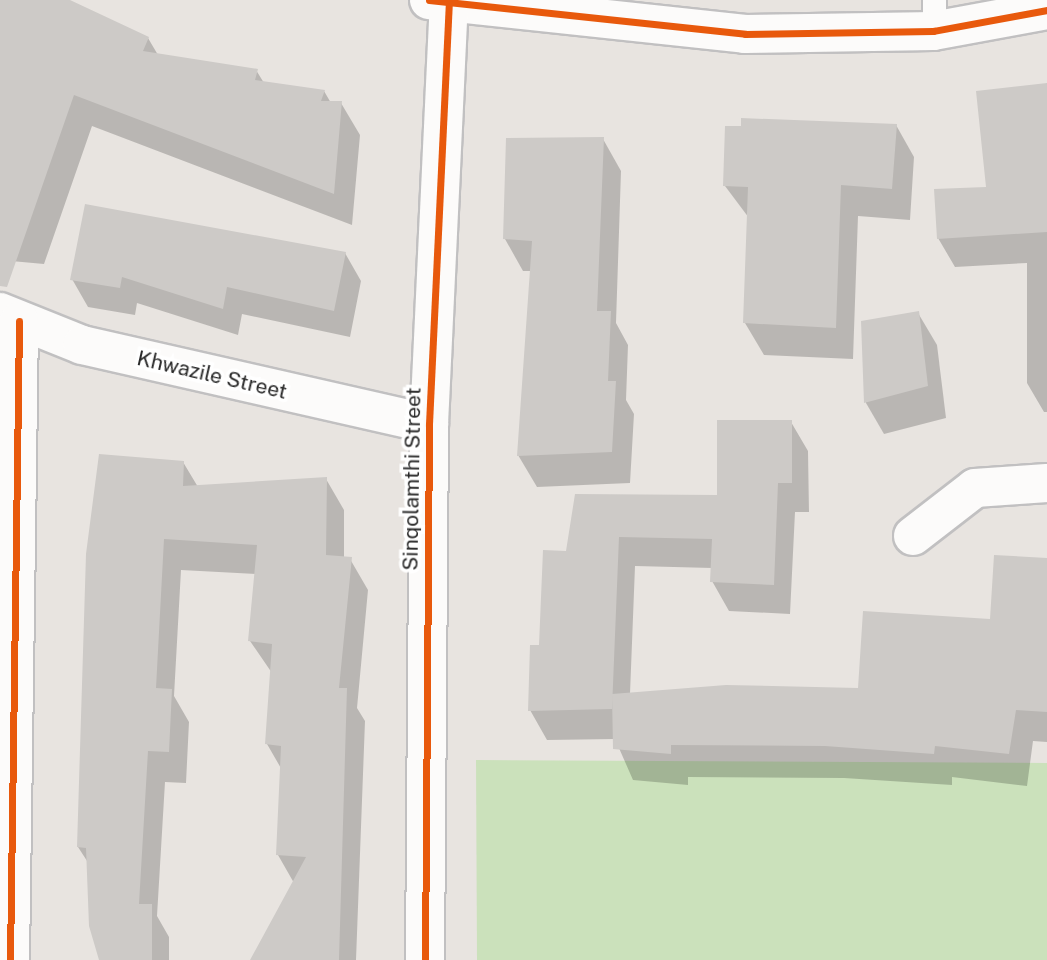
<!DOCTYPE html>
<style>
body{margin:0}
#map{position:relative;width:1047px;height:960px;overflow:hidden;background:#e8e4e0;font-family:"Public Sans",sans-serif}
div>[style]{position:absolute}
.green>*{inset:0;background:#cbe1bb}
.shadow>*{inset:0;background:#0003}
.building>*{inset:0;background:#cdcac7}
.roads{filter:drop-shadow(2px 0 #c1c0c1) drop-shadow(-2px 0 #c1c0c1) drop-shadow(0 2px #c1c0c1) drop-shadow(0 -2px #c1c0c1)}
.service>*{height:23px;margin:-11.5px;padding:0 11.5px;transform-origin:11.5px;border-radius:11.5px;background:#fcfbfa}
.minor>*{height:38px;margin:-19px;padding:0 19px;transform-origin:19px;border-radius:19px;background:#fcfbfa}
.cycleway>*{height:7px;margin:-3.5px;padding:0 3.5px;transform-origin:3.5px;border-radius:3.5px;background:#e8590c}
span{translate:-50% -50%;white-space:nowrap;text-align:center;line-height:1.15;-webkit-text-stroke:7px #fff;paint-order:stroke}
.street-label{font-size:21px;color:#292929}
</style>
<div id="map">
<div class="green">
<i style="clip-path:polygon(476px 760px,1047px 763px,1047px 960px,477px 960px)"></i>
</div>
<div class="shadow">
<i style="clip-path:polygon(0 0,66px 0,148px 38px,158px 55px,256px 70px,264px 83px,324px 91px,331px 103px,341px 103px,360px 135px,352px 225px,92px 126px,44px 264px,0 260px)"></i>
<i style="clip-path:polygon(1047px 83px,1047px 412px,1044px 412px,1027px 383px,1027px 263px,955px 267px,938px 238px,988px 189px)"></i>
<i style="clip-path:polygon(896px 125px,914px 157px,910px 220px,858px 216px,853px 359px,764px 355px,745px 323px,749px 218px,725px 186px)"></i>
<i style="clip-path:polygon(603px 139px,621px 171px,616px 323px,628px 345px,626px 400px,634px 414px,630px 483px,537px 487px,518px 455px,531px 271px,523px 271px,505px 239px)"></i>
<i style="clip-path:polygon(345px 253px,361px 281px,350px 337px,242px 314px,238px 335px,137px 303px,135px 315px,88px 307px,72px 279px)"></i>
<i style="clip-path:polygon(918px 313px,937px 345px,946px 418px,884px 434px,866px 403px,863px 322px)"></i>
<i style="clip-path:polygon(791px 422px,808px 451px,809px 512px,795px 512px,790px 614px,729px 611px,712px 581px,712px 568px,635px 566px,630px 694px,860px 690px,991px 620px,1047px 560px,1047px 742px,1033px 741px,1027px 786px,952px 777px,952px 785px,844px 778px,688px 777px,688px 785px,633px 780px,615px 739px,547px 740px,530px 710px,568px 553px,718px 497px)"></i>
<i style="clip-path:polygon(183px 462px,198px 487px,326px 479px,344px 510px,344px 558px,350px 559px,368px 590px,357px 708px,365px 721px,356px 960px,264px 960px,294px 883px,278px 855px,282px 770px,267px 744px,272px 673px,250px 641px,256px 574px,181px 570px,174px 696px,189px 722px,186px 783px,165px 782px,157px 916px,169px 937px,169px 960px,101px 960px,89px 864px,78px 847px)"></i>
</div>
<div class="building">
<i style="clip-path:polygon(0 0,70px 0,149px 37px,143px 51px,258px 69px,255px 80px,325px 90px,321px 101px,342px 101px,334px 194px,74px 95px,7px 287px,0 286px)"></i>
<i style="clip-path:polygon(1047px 83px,1047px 232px,937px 239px,934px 189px,986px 187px,976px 91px)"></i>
<i style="clip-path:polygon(741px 118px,897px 124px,892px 189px,841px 185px,836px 328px,743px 323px,748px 187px,723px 186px,725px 126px,741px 126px)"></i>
<i style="clip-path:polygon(604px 137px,597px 311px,611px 311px,608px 381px,616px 381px,612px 452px,517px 456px,532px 241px,503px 239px,506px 138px)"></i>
<i style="clip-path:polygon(85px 204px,346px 252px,334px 311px,227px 287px,223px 309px,122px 277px,120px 288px,70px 280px)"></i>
<i style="clip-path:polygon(919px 311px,928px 386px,864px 403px,861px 321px)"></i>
<i style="clip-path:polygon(717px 420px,792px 420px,792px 483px,778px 483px,774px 585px,710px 582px,712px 539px,619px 537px,612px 709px,528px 711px,530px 645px,539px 645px,543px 550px,566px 551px,575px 494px,717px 495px)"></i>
<i style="clip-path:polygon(99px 454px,184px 461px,183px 486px,327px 477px,326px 555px,352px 557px,339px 688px,347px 688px,339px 960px,250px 960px,306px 857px,276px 855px,281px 746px,265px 744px,272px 644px,248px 641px,257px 545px,164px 539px,156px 688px,172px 689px,169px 752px,148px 751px,139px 904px,152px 904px,152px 960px,99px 960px,89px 926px,86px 848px,77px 847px,86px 554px)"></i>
<i style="clip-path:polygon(994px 555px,1047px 558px,1047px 712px,1016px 710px,1009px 754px,935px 746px,934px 754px,825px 746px,671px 745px,671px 754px,613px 749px,612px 694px,726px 685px,858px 688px,863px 611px,990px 619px)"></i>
</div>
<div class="roads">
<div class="service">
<i style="left:933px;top:31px;width:31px;rotate:-88deg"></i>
</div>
<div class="minor">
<i style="left:429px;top:0;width:318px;rotate:6.1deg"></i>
<i style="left:745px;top:34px;width:188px;rotate:-0.9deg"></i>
<i style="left:933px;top:31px;width:116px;rotate:-10.4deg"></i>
<i style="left:0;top:312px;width:88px;rotate:21.9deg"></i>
<i style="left:82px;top:345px;width:356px;rotate:12.8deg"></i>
<i style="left:913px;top:536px;width:78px;rotate:-37.7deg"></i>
<i style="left:975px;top:488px;width:72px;rotate:-4deg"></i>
<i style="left:10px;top:960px;width:639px;rotate:-89.19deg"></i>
<i style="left:425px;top:960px;width:536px;rotate:-89.57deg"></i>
<i style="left:429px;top:424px;width:424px;rotate:-87.3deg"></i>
</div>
</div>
<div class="cycleway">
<i style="left:429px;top:0;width:318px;rotate:6.1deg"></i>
<i style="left:745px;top:34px;width:188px;rotate:-0.9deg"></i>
<i style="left:933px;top:31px;width:116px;rotate:-10.4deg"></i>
<i style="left:10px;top:960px;width:639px;rotate:-89.19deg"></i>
<i style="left:425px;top:960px;width:536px;rotate:-89.57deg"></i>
<i style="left:429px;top:424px;width:424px;rotate:-87.3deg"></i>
</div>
<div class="street-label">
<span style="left:212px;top:375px;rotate:13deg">Khwazile Street</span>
<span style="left:412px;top:479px;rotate:-89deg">Sinqolamthi Street</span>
</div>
</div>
